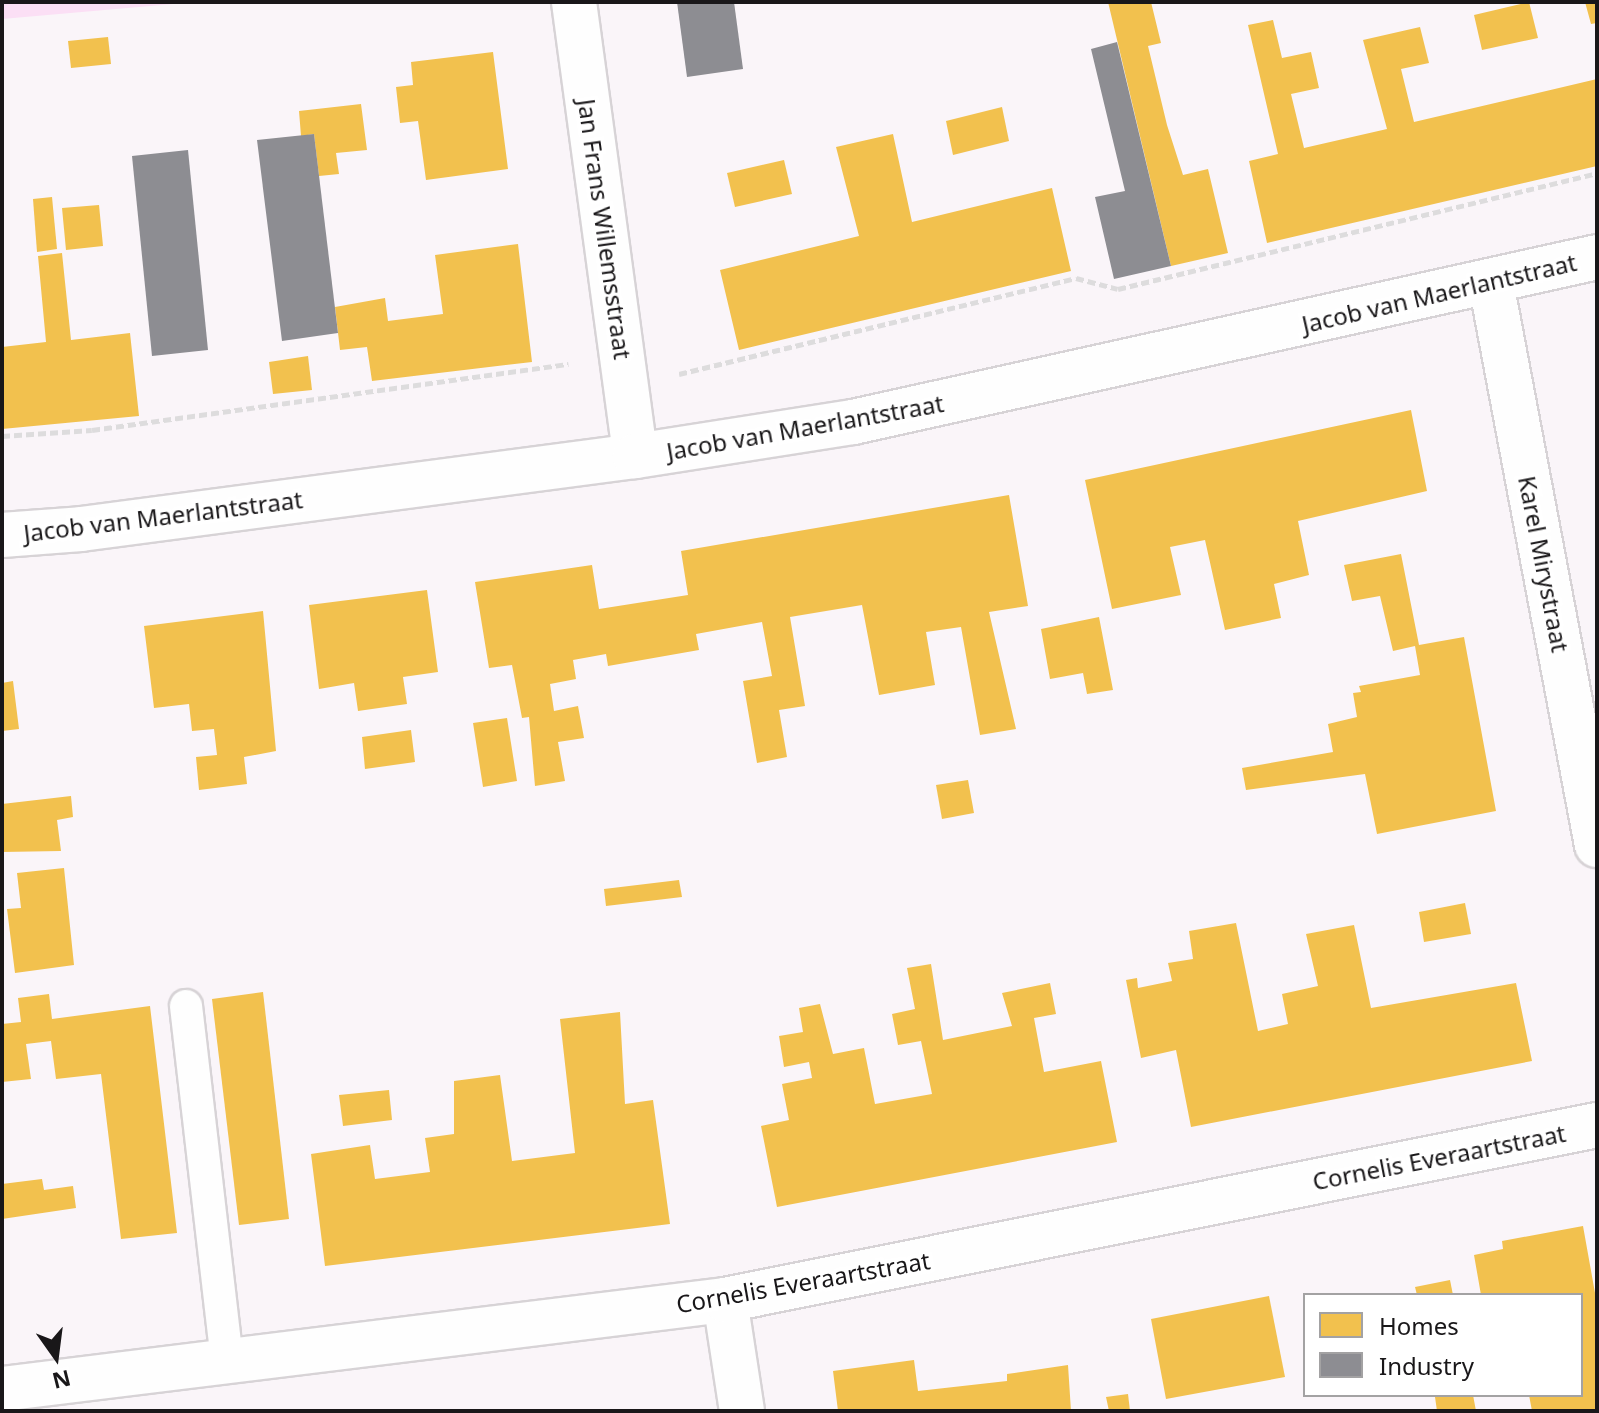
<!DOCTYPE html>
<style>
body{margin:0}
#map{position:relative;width:1599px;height:1413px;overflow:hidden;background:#faf5f9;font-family:"Noto Sans",sans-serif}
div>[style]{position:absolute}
.green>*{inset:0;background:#fbdff5}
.homes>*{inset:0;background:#f2c14e}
.industry>*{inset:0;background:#8d8d92}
.path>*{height:5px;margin-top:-2.5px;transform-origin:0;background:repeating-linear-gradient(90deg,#dddcdd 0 8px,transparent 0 12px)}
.roads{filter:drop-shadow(2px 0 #d7d3d6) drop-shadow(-2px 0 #d7d3d6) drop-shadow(0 2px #d7d3d6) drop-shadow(0 -2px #d7d3d6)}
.lane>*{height:32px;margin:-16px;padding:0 16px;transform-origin:16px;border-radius:16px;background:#fefefe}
.street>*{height:44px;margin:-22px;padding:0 22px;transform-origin:22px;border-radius:22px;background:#fefefe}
span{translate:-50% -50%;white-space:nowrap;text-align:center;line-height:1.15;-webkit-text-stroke:8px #fff;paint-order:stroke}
.street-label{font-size:24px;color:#191719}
.frame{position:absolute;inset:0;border:4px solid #191719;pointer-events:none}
.legend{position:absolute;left:1303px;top:1293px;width:280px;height:104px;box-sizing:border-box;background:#fff;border:2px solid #a3a2a3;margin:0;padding:10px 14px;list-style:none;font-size:24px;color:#191719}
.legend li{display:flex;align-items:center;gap:16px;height:40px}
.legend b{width:40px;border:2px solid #a3a2a3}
.north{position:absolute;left:16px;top:1317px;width:80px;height:80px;-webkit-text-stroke:6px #fff;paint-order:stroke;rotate:166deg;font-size:22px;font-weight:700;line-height:32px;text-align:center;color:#191719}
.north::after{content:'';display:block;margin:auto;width:28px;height:36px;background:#191719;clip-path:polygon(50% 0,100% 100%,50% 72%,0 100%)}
</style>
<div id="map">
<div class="green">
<i style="clip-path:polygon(2px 2px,196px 2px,2px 19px)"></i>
</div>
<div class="homes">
<i style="clip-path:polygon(1108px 2px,1151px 2px,1161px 43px,1148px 46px,1167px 125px,1183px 175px,1208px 169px,1228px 253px,1171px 266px)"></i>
<i style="clip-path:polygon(1529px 2px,1538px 38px,1482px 50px,1474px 15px)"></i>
<i style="clip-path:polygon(1585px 2px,1597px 2px,1597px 23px,1591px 24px)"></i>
<i style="clip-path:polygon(1273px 20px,1282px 58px,1311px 52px,1319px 88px,1291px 94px,1304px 148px,1387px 129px,1363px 40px,1420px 27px,1429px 63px,1401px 69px,1414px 122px,1597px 79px,1597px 166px,1267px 243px,1249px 161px,1278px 154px,1248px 25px)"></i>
<i style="clip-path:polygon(108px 37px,111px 64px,71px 68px,68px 41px)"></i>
<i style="clip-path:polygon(493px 52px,508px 169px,426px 180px,418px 121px,400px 123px,396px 87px,413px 85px,411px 62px)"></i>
<i style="clip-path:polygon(361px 104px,367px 150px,336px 153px,339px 174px,319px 176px,314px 134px,301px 136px,299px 111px)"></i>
<i style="clip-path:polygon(1002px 107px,1009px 141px,953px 155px,946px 121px)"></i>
<i style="clip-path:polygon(893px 134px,912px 222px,1052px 188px,1071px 271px,739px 350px,720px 270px,859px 236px,836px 147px)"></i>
<i style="clip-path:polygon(784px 160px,792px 194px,735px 207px,727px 173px)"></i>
<i style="clip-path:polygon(52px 197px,57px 249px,37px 252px,33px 199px)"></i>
<i style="clip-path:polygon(99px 205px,103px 246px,66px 250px,62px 208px)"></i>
<i style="clip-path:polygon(518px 244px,532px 362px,372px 381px,367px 347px,340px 350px,335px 307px,385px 298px,388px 321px,443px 314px,435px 255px)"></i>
<i style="clip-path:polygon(62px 253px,71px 340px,130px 333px,139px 416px,2px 429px,2px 347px,46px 342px,38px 256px)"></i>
<i style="clip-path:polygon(308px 356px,312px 390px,273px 394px,269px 362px)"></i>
<i style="clip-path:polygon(1411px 410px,1427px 491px,1298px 521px,1309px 575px,1274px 584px,1281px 618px,1225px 630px,1205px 540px,1170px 547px,1181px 595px,1112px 609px,1085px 480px)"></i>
<i style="clip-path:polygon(1009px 495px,1028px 606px,989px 612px,1016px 729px,980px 735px,961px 627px,926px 632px,935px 685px,879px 695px,862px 605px,790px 617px,805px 706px,779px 710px,787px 757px,757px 763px,743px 681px,772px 676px,762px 622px,696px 634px,699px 650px,608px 666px,606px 654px,573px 660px,576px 679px,550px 684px,554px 711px,578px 706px,584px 738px,558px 742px,565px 781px,535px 786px,529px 717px,522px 718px,512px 665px,489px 668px,475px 582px,592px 565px,599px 609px,688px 595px,681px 551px)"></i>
<i style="clip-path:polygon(1401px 554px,1419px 645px,1464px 637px,1496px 811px,1377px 834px,1365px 774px,1246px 790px,1242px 768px,1333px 752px,1328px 724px,1357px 717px,1353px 693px,1361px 692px,1359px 686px,1420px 675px,1415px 646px,1393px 651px,1380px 596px,1352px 601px,1344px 565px)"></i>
<i style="clip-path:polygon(427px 590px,438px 672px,403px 677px,407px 704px,358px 711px,354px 683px,319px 689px,309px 605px)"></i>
<i style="clip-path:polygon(263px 611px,276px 751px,244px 757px,247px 784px,199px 790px,196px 757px,217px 755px,214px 729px,192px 731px,189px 704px,154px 708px,144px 626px)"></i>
<i style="clip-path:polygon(1099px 617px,1113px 690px,1087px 694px,1083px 673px,1050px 679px,1041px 629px)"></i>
<i style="clip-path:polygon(13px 681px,19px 729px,2px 731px,2px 683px)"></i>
<i style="clip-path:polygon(507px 718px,517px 781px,483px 787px,473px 723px)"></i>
<i style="clip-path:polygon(411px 730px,415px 762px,365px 769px,362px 737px)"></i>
<i style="clip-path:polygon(968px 780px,974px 813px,942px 819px,936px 785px)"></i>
<i style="clip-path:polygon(71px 796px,73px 817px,57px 820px,61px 851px,2px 852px,2px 804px)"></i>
<i style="clip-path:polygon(64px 868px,74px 965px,15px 973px,7px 909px,21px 908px,17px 873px)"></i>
<i style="clip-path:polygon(679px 880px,682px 897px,606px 906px,604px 889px)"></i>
<i style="clip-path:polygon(1465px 903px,1471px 934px,1424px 942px,1419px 912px)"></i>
<i style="clip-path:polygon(1236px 923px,1258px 1031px,1288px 1024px,1282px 994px,1318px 986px,1306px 934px,1354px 925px,1371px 1008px,1516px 983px,1532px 1061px,1191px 1127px,1176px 1050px,1141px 1058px,1126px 980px,1137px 978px,1138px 988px,1172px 981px,1168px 963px,1193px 959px,1189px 931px)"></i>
<i style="clip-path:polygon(931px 964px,943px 1040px,1012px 1026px,1002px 993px,1050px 983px,1056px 1014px,1034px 1018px,1044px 1072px,1101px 1061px,1117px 1142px,777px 1207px,761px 1126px,789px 1120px,782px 1084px,812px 1078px,809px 1062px,784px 1067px,779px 1036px,803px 1032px,799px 1008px,820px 1004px,833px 1054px,864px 1048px,875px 1104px,932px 1094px,921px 1041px,898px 1045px,892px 1014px,915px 1009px,907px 968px)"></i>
<i style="clip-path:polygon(263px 992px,289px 1219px,239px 1225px,212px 999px)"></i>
<i style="clip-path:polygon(49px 994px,52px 1019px,150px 1006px,177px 1233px,121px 1239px,101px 1074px,56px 1079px,51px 1041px,26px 1044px,31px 1079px,2px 1082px,2px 1024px,21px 1022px,18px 998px)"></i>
<i style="clip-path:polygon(620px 1012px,625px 1104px,653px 1100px,670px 1224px,325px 1266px,311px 1154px,370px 1145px,375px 1179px,430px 1172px,425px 1138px,454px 1134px,454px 1081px,500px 1075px,512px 1161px,575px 1153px,560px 1019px)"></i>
<i style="clip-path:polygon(389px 1090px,392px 1120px,343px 1126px,339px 1095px)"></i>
<i style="clip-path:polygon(42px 1179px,44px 1190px,73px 1186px,76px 1208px,2px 1219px,2px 1184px)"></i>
<i style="clip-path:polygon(1583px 1226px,1597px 1304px,1597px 1411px,1532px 1411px,1529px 1395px,1581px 1395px,1581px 1295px,1481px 1295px,1474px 1255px,1503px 1249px,1502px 1241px)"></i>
<i style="clip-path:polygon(1450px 1280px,1453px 1295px,1417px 1295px,1415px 1287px)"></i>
<i style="clip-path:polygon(1269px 1296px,1285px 1377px,1166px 1399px,1151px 1319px)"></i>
<i style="clip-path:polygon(914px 1360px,918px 1391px,1007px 1381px,1007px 1374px,1068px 1365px,1071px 1411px,838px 1411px,833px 1371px)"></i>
<i style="clip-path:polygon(1128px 1394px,1130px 1411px,1109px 1411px,1106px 1397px)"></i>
<i style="clip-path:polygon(1445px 1395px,1473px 1395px,1476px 1411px,1437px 1411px,1435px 1397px)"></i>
</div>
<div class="industry">
<i style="clip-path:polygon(677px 2px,734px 2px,743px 69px,687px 77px)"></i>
<i style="clip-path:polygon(1117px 42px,1171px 266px,1114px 279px,1095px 197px,1125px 191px,1091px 49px)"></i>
<i style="clip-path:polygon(314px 134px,338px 333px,282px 341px,257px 140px)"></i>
<i style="clip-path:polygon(188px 150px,208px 350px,152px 356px,132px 156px)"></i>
</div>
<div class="path">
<i style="left:679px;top:374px;width:408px;rotate:-13.6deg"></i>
<i style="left:1076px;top:278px;width:43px;rotate:14.7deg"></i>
<i style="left:1118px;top:289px;width:493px;rotate:-13.6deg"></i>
<i style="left:2px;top:436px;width:90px;rotate:-3.8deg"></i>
<i style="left:92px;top:430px;width:481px;rotate:-7.9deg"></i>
</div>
<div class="roads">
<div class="lane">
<i style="left:186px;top:1006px;width:357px;rotate:83.4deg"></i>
</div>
<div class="street">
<i style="left:574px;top:2px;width:458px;rotate:82.3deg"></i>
<i style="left:1491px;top:283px;width:572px;rotate:79.32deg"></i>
<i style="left:2px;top:535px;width:79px;rotate:-4.3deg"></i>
<i style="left:81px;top:529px;width:559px;rotate:-7.51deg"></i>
<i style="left:635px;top:456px;width:221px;rotate:-8.9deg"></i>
<i style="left:853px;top:422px;width:762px;rotate:-12.5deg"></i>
<i style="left:725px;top:1300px;width:112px;rotate:81.3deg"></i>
<i style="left:2px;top:1389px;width:728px;rotate:-7.02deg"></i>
<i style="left:725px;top:1300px;width:889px;rotate:-11.35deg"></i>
</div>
</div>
<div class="street-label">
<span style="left:605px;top:229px;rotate:82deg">Jan Frans Willemsstraat</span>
<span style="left:1439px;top:293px;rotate:-13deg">Jacob van Maerlantstraat</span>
<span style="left:805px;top:427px;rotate:-10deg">Jacob van Maerlantstraat</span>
<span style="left:163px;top:516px;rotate:-7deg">Jacob van Maerlantstraat</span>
<span style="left:1544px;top:564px;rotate:79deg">Karel Mirystraat</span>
<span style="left:1439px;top:1157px;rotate:-11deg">Cornelis Everaartstraat</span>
<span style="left:803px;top:1282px;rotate:-10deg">Cornelis Everaartstraat</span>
</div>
<div class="frame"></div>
<ul class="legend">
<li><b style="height:22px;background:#f2c14e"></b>Homes</li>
<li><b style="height:22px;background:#8d8d92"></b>Industry</li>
</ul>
<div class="north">N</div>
</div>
